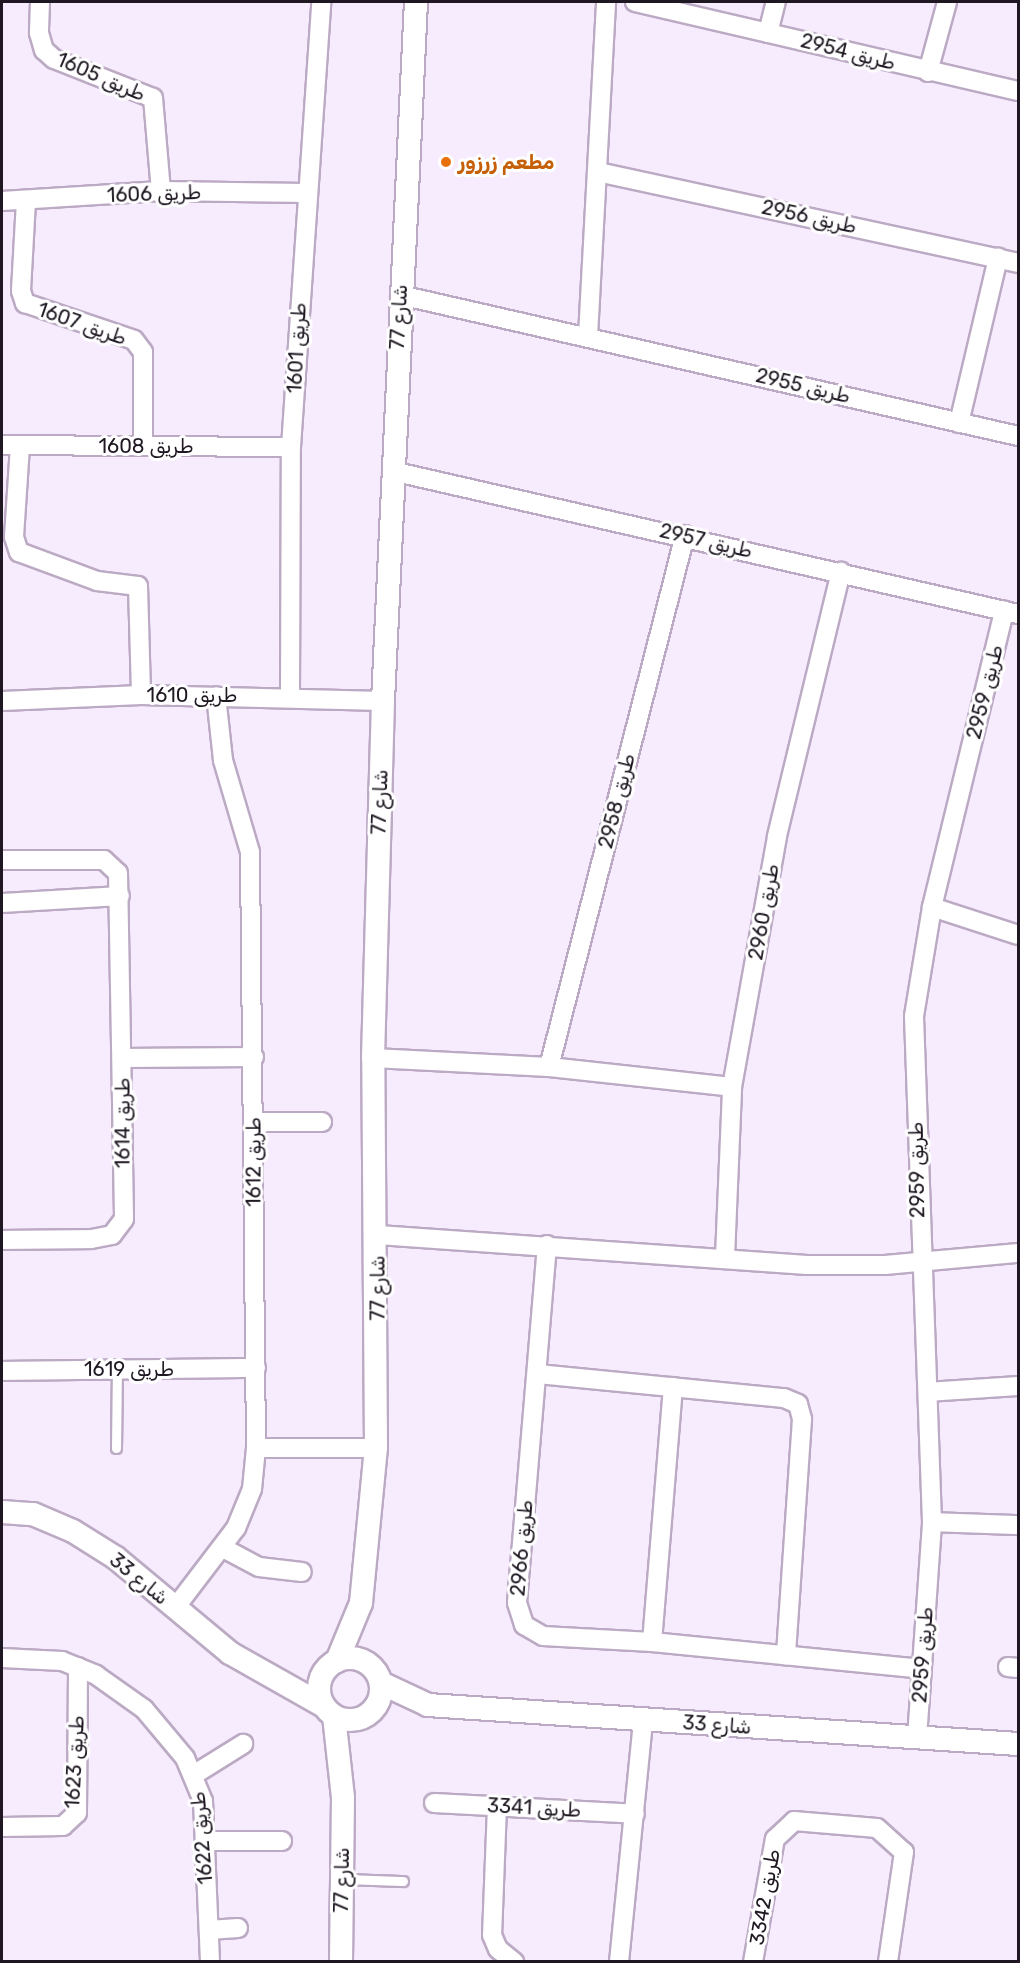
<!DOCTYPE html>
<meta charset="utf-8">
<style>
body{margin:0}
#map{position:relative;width:1020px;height:1963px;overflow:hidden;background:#f7ecfd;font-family:Rubik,"Noto Naskh Arabic",sans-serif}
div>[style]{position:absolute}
.roads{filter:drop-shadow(2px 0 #bcaac4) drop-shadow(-2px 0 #bcaac4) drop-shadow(0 2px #bcaac4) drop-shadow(0 -2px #bcaac4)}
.service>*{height:9px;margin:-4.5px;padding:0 4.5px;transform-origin:4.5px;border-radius:4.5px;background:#fff}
.minor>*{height:18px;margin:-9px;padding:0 9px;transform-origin:9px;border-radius:9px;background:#fff}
.tertiary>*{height:22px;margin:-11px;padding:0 11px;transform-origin:11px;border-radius:11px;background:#fff}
.tertiary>.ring{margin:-11px;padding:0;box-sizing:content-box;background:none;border:22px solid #fff;border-radius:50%}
.dots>*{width:16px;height:16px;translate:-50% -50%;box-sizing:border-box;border:3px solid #fff;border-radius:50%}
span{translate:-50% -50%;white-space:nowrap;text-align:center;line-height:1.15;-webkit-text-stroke:6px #fff;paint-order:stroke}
.street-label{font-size:20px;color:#1f1822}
.food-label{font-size:20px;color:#c56008;font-weight:700}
.left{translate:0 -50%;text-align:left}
.frame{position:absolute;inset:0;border:3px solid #1f1822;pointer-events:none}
</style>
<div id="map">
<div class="roads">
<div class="service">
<i style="left:116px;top:1448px;width:79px;rotate:-89.3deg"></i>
<i style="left:343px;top:1879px;width:60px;rotate:1.9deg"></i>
</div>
<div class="minor">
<i style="left:40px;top:2px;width:31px;rotate:92deg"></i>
<i style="left:39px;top:33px;width:18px;rotate:74deg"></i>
<i style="left:44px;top:50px;width:13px;rotate:42deg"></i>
<i style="left:54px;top:59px;width:106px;rotate:21.5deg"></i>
<i style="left:153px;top:98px;width:93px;rotate:85.1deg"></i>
<i style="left:635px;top:2px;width:393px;rotate:13.1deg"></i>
<i style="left:768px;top:33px;width:32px;rotate:-76deg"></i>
<i style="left:928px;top:72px;width:73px;rotate:-74.8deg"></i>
<i style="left:598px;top:172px;width:430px;rotate:12.2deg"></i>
<i style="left:2px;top:201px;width:159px;rotate:-3.6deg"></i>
<i style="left:161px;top:191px;width:145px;rotate:0.8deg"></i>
<i style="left:26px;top:201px;width:90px;rotate:93.2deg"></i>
<i style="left:21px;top:291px;width:13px;rotate:72deg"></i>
<i style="left:25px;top:303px;width:115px;rotate:18.7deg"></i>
<i style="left:134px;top:340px;width:15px;rotate:53deg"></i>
<i style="left:143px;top:352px;width:94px;rotate:90deg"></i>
<i style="left:400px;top:295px;width:634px;rotate:12.85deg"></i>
<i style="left:588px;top:336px;width:334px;rotate:-86.9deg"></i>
<i style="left:959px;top:423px;width:170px;rotate:-76.7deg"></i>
<i style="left:2px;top:445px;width:289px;rotate:0.4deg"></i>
<i style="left:20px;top:446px;width:91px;rotate:93.8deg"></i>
<i style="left:14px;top:537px;width:16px;rotate:72deg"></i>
<i style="left:19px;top:552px;width:83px;rotate:20.4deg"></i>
<i style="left:97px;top:581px;width:41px;rotate:7deg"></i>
<i style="left:138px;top:586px;width:109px;rotate:88.4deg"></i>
<i style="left:392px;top:471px;width:642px;rotate:12.87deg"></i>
<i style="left:290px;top:695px;width:248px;rotate:-89.8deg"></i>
<i style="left:291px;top:447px;width:446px;rotate:-86.1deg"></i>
<i style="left:2px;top:701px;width:139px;rotate:-2.5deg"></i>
<i style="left:141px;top:695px;width:242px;rotate:1.4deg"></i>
<i style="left:2px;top:860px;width:102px"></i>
<i style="left:104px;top:860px;width:19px;rotate:43deg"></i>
<i style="left:118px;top:873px;width:346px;rotate:89deg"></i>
<i style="left:124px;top:1219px;width:20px;rotate:127deg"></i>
<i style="left:112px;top:1235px;width:21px;rotate:169deg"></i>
<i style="left:91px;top:1239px;width:89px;rotate:179.4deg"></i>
<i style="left:2px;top:903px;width:118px;rotate:-3.4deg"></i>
<i style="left:932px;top:907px;width:90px;rotate:18deg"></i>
<i style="left:122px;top:1058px;width:132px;rotate:-0.4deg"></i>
<i style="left:373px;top:1058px;width:176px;rotate:2.9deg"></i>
<i style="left:549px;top:1067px;width:184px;rotate:6.2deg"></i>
<i style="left:549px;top:1067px;width:549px;rotate:-75.66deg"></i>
<i style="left:254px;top:1122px;width:68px"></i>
<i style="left:378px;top:1235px;width:430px;rotate:4deg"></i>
<i style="left:807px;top:1265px;width:78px"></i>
<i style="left:885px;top:1265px;width:134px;rotate:-5.2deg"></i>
<i style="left:547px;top:1245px;width:359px;rotate:94.8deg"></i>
<i style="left:517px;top:1603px;width:23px;rotate:72deg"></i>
<i style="left:524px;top:1625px;width:22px;rotate:30deg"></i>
<i style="left:543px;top:1636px;width:109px;rotate:3.2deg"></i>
<i style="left:652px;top:1642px;width:271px;rotate:5.7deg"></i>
<i style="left:725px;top:1257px;width:170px;rotate:-87.6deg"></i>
<i style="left:732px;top:1087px;width:255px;rotate:-79.8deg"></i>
<i style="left:777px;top:836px;width:272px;rotate:-76.4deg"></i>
<i style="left:2px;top:1371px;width:254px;rotate:-0.7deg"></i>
<i style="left:538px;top:1374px;width:247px;rotate:5.6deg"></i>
<i style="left:784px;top:1398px;width:15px;rotate:23deg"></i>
<i style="left:798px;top:1404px;width:16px;rotate:75deg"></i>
<i style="left:802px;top:1419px;width:237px;rotate:93.9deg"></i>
<i style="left:928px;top:1392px;width:90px;rotate:-3.8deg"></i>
<i style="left:256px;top:1448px;width:120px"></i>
<i style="left:932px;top:1522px;width:86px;rotate:2deg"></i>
<i style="left:225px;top:1549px;width:38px;rotate:28deg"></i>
<i style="left:259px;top:1567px;width:43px;rotate:6.6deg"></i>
<i style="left:175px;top:1608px;width:101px;rotate:-52.7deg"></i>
<i style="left:236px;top:1528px;width:42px;rotate:-67.7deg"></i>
<i style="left:252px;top:1489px;width:41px;rotate:-84.4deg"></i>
<i style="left:256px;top:1448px;width:596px;rotate:-90.58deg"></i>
<i style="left:250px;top:852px;width:96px;rotate:-106.4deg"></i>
<i style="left:223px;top:760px;width:64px;rotate:-96.2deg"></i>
<i style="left:652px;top:1642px;width:256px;rotate:-85.3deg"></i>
<i style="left:2px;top:1658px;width:60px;rotate:2.9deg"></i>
<i style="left:62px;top:1661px;width:37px;rotate:22deg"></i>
<i style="left:96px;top:1675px;width:59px;rotate:35.3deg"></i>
<i style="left:144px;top:1709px;width:64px;rotate:50.1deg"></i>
<i style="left:185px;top:1758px;width:47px;rotate:67.3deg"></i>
<i style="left:203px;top:1801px;width:161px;rotate:87.5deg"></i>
<i style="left:1008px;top:1667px;width:10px;rotate:6deg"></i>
<i style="left:917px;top:1738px;width:217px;rotate:-86deg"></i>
<i style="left:932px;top:1522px;width:506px;rotate:-92.04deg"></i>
<i style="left:914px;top:1016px;width:110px;rotate:-80.6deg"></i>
<i style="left:932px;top:907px;width:305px;rotate:-76.3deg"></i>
<i style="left:195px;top:1774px;width:57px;rotate:-32deg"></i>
<i style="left:434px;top:1803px;width:201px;rotate:3.1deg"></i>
<i style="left:497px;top:1806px;width:129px;rotate:92.2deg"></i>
<i style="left:492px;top:1935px;width:15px;rotate:67deg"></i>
<i style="left:498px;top:1949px;width:21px;rotate:39deg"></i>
<i style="left:2px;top:1827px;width:61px;rotate:-0.9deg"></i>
<i style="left:63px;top:1826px;width:19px;rotate:-43deg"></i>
<i style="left:77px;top:1813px;width:146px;rotate:-89.6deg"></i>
<i style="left:205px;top:1841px;width:77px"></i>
<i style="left:209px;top:1930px;width:29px;rotate:-4deg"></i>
<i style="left:619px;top:1962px;width:242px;rotate:-84.3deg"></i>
<i style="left:753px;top:1962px;width:125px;rotate:-79.9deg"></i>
<i style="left:775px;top:1839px;width:26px;rotate:-43deg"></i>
<i style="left:794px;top:1821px;width:83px;rotate:4.8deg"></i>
<i style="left:877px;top:1828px;width:36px;rotate:42deg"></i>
<i style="left:904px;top:1852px;width:111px;rotate:98.3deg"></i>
</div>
<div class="tertiary">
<i style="left:2px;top:1512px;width:31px;rotate:4deg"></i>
<i style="left:33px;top:1514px;width:43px;rotate:23deg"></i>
<i style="left:73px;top:1531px;width:51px;rotate:32.1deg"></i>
<i style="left:116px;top:1558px;width:148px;rotate:39.8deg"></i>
<i style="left:230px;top:1653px;width:106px;rotate:29.5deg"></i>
<i class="ring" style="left:319px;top:1658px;width:40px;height:40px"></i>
<i style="left:337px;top:1661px;width:63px;rotate:-67.5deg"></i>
<i style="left:361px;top:1603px;width:156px;rotate:-84.5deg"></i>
<i style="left:376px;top:1448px;width:390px;rotate:-90.4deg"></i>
<i style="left:373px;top:1058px;width:357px;rotate:-88.4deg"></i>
<i style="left:383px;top:701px;width:700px;rotate:-87.3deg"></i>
<i style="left:381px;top:1683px;width:52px;rotate:25.1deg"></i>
<i style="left:428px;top:1705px;width:591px;rotate:3.78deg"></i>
<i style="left:334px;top:1716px;width:82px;rotate:83.7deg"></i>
<i style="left:343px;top:1798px;width:164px;rotate:90.7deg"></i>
</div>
</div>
<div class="dots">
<i style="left:446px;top:162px;background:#e8710a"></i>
</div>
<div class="street-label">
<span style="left:848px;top:52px;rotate:14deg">طريق 2954</span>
<span style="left:101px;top:77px;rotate:23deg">طريق 1605</span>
<span style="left:154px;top:194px;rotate:-2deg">طريق 1606</span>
<span style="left:809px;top:217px;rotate:12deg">طريق 2956</span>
<span style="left:399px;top:317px;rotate:-87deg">شارع 77</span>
<span style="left:82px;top:324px;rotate:19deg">طريق 1607</span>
<span style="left:297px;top:348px;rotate:-87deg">طريق 1601</span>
<span style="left:803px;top:386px;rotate:13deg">طريق 2955</span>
<span style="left:146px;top:446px">طريق 1608</span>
<span style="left:706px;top:541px;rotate:13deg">طريق 2957</span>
<span style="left:985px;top:692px;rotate:-76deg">طريق 2959</span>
<span style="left:192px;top:695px">طريق 1610</span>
<span style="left:617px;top:801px;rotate:-76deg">طريق 2958</span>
<span style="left:380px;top:802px;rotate:-88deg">شارع 77</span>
<span style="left:764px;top:912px;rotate:-80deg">طريق 2960</span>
<span style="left:123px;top:1123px;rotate:-90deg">طريق 1614</span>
<span style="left:254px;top:1162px;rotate:-90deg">طريق 1612</span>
<span style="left:917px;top:1170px;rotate:-91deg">طريق 2959</span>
<span style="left:378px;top:1288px;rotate:-90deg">شارع 77</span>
<span style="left:129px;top:1369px">طريق 1619</span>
<span style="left:522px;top:1548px;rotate:-85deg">طريق 2966</span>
<span style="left:139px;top:1579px;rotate:39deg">شارع 33</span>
<span style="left:923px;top:1655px;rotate:-86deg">طريق 2959</span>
<span style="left:717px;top:1725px;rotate:4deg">شارع 33</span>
<span style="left:75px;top:1762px;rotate:-87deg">طريق 1623</span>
<span style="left:534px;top:1808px;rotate:3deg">طريق 3341</span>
<span style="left:202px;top:1838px;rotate:-95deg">طريق 1622</span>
<span style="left:342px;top:1880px;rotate:-89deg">شارع 77</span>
<span style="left:765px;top:1897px;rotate:-80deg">طريق 3342</span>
</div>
<div class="food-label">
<span class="left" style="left:458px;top:162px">مطعم زرزور</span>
</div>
<div class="frame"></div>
</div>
